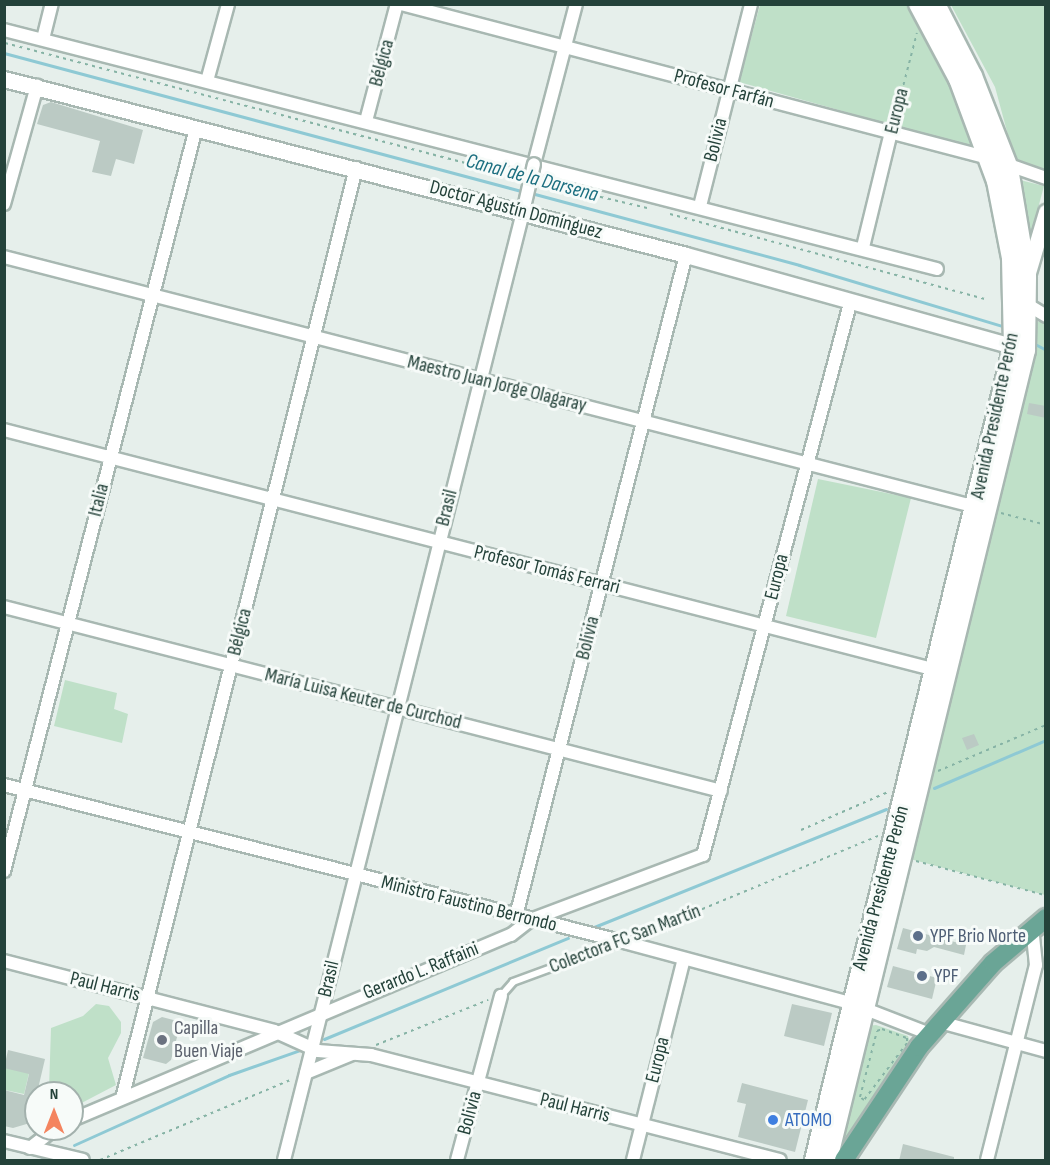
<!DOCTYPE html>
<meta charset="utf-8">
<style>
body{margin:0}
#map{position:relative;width:1050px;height:1165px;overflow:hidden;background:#e6efeb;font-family:"Sofia Sans Condensed",sans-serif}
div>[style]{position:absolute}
.green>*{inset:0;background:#bfe0c8}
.stream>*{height:3px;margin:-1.5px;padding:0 1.5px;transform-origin:1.5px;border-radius:1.5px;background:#8ec9d4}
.building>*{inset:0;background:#bbcac4}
.path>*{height:2px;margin-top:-1px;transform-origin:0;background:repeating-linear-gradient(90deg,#86b3a5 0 3px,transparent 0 7.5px)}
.roads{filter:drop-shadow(2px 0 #a8b8b2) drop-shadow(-2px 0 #a8b8b2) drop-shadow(0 2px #a8b8b2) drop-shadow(0 -2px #a8b8b2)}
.service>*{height:6px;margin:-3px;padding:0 3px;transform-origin:3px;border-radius:3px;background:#fff}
.minor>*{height:12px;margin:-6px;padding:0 6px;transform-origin:6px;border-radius:6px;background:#fff}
.tertiary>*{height:15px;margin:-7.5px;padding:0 7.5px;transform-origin:7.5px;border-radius:7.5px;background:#fff}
.secondary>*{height:18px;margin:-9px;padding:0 9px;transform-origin:9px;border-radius:9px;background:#fff}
.primary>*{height:18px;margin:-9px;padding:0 9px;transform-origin:9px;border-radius:9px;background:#6aa596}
.bridges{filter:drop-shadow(2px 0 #a8b8b2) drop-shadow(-2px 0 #a8b8b2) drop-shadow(0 2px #a8b8b2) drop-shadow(0 -2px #a8b8b2)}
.minor-bridge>*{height:12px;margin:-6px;padding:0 6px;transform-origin:6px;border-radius:6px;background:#fff}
.dots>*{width:16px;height:16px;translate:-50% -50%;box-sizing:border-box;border:3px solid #f7fbf9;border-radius:50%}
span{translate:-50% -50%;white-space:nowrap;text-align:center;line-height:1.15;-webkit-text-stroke:6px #f7fbf9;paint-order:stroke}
.street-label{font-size:20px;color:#24423a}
.service-label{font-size:20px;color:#4e5e75}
.left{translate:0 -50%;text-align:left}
.worship-label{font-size:20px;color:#5b616d}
.shop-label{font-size:20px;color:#366cbe}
.water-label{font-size:21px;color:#1c6f80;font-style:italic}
.frame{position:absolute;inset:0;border:6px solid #24423a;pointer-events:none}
.north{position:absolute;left:24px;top:1081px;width:60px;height:60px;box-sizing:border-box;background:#f7fbf9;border:2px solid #a3b1ad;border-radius:50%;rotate:0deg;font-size:16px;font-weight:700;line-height:24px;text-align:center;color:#24423a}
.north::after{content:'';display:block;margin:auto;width:21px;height:27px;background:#f4845f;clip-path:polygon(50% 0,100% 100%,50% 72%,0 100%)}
</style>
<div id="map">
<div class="green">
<i style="clip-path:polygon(760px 5px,909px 5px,933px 43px,974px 148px,739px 82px)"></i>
<i style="clip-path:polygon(951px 5px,1045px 5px,1045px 170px,1015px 161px,995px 87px)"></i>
<i style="clip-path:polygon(1020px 180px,1044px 186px,1030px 238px)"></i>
<i style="clip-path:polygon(1035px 321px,1046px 323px,1045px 895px,910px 859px,1029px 382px)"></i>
<i style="clip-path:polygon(818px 479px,911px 498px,876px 638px,786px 616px)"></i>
<i style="clip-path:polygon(65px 680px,117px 693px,114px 709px,128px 714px,122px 743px,54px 726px)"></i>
<i style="clip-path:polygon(96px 1004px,109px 1006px,121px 1022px,121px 1033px,108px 1058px,116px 1085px,72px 1108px,72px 1093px,49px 1089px,51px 1028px,83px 1016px)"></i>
<i style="clip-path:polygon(876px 1025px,908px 1036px,910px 1042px,842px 1144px,868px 1026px)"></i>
<i style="clip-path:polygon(6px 1068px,30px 1069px,24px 1094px,5px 1090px)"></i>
</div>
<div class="stream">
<i style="left:4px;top:53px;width:539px;rotate:14.94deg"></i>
<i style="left:531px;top:193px;width:278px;rotate:15deg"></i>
<i style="left:799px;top:265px;width:216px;rotate:16.7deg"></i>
<i style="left:1033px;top:343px;width:15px;rotate:28deg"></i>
<i style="left:934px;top:788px;width:122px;rotate:-23.2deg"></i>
<i style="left:594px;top:927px;width:315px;rotate:-22deg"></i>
<i style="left:324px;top:1039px;width:264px;rotate:-22.5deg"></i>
<i style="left:74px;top:1145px;width:170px;rotate:-24.3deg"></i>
<i style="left:229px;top:1075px;width:75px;rotate:-19.4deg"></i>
<i style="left:40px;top:1160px;width:8px;rotate:-23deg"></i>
</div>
<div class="building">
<i style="clip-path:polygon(51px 102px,143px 130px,134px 164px,116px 159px,111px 176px,92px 172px,100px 141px,37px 124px,43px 105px)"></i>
<i style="clip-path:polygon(1029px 403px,1046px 406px,1046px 418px,1027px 414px)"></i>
<i style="clip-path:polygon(974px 734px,979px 745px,967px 750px,962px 738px)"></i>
<i style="clip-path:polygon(903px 928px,966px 945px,964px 955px,934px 947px,927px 951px,917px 949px,916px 954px,897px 949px)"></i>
<i style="clip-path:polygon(893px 966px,937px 978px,932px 999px,887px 987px)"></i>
<i style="clip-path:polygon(792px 1004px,832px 1013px,824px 1046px,784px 1036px)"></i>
<i style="clip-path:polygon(162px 1017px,181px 1022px,171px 1060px,166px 1064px,143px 1058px,153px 1022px)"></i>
<i style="clip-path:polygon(8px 1050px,45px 1059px,30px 1123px,13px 1128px,4px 1126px,4px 1090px,24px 1095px,29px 1074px,4px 1068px)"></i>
<i style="clip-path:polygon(742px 1083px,808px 1100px,795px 1152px,738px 1137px,746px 1104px,737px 1102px)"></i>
<i style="clip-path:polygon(903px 1144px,954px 1157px,954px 1161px,899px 1161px)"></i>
</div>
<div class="path">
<i style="left:5px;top:43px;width:531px;rotate:14.61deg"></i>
<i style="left:894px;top:121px;width:91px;rotate:-75.4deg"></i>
<i style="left:542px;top:183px;width:108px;rotate:13.4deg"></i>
<i style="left:670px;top:214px;width:327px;rotate:15.1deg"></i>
<i style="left:1001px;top:513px;width:47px;rotate:14.9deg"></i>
<i style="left:938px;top:771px;width:117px;rotate:-23.1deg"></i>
<i style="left:801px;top:830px;width:95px;rotate:-23.6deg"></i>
<i style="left:916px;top:861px;width:133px;rotate:14.8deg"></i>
<i style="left:640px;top:935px;width:258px;rotate:-22.6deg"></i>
<i style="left:882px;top:1029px;width:27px;rotate:20deg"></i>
<i style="left:907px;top:1038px;width:5px;rotate:90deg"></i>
<i style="left:907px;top:1043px;width:71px;rotate:127deg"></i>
<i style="left:864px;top:1100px;width:5px;rotate:-143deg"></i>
<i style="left:860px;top:1097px;width:68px;rotate:-75.6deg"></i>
<i style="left:877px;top:1031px;width:5px;rotate:-22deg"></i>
<i style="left:376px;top:1045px;width:121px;rotate:-21.9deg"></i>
<i style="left:100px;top:1160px;width:209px;rotate:-22.8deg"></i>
</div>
<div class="roads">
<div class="service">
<i style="left:501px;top:996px;width:18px;rotate:-49deg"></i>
<i style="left:513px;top:982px;width:113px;rotate:-20.2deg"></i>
</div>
<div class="minor">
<i style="left:401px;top:4px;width:608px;rotate:14.68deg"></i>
<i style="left:989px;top:158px;width:60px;rotate:19.3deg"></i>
<i style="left:4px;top:30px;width:963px;rotate:14.37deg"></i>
<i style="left:43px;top:39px;width:36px;rotate:-76deg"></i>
<i style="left:207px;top:81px;width:80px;rotate:-74.7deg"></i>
<i style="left:366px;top:121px;width:121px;rotate:-75.2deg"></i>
<i style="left:534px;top:164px;width:165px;rotate:-75.3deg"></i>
<i style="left:4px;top:204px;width:123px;rotate:-74.4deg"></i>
<i style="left:700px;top:206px;width:208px;rotate:-75.8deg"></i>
<i style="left:863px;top:247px;width:118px;rotate:-76.3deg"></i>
<i style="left:4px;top:257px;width:1008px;rotate:14.42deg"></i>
<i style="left:1023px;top:302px;width:27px;rotate:31deg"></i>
<i style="left:4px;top:430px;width:967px;rotate:14.44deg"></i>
<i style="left:4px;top:607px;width:740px;rotate:14.39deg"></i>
<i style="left:4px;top:785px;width:640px;rotate:14.21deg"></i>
<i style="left:624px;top:942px;width:234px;rotate:15.1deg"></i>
<i style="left:850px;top:1003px;width:86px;rotate:21.2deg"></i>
<i style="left:4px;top:871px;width:767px;rotate:-75.51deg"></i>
<i style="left:516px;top:916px;width:683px;rotate:-75.58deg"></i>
<i style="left:4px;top:961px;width:279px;rotate:14.5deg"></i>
<i style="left:274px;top:1031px;width:48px;rotate:24.4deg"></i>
<i style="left:318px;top:1051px;width:53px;rotate:4.3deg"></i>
<i style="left:371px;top:1055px;width:422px;rotate:14.4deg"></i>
<i style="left:940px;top:1022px;width:110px;rotate:15.3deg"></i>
<i style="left:306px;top:1073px;width:50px;rotate:-22.4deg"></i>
<i style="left:123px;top:1095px;width:956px;rotate:-75.89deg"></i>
<i style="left:72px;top:1120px;width:476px;rotate:-22.9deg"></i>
<i style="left:511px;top:935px;width:24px;rotate:-38deg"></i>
<i style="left:530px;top:920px;width:185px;rotate:-20.6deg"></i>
<i style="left:703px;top:855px;width:574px;rotate:-75.07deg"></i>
<i style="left:4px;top:1141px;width:81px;rotate:13.5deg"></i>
<i style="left:30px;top:1148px;width:31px;rotate:-38deg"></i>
<i style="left:284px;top:1160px;width:978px;rotate:-75.85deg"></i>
<i style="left:457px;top:1160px;width:170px;rotate:-75deg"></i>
<i style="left:633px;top:1160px;width:207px;rotate:-75.8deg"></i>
<i style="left:987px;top:1160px;width:201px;rotate:-75.9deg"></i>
<i style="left:1036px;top:965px;width:36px;rotate:-96deg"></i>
</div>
<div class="tertiary">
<i style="left:4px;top:79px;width:704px;rotate:14.47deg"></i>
<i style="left:686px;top:255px;width:350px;rotate:15.6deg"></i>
<i style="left:1027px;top:276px;width:67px;rotate:-73.5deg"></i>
</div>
<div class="secondary">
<i style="left:814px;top:1160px;width:838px;rotate:-76.26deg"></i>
<i style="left:1013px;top:346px;width:88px;rotate:-91.3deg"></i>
<i style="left:1011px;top:258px;width:78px;rotate:-101deg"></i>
<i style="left:996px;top:181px;width:109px;rotate:-110.4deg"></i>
<i style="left:958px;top:79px;width:85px;rotate:-118.1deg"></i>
<i style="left:828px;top:1160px;width:834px;rotate:-76.26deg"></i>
<i style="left:1026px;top:350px;width:74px;rotate:-89.2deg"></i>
<i style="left:1027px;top:276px;width:109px;rotate:-99.5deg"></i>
<i style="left:1009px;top:168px;width:99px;rotate:-111.4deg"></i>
<i style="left:973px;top:76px;width:81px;rotate:-117.2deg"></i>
</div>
<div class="primary">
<i style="left:844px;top:1160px;width:136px;rotate:-56.4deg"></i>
<i style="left:919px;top:1047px;width:112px;rotate:-48.6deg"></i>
<i style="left:993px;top:963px;width:70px;rotate:-40.3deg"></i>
</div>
</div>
<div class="bridges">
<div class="minor-bridge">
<i style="left:523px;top:212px;width:49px;rotate:-77.1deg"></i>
</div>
</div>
<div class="dots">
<i style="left:918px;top:936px;background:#5c6f8a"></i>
<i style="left:922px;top:976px;background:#5c6f8a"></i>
<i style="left:162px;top:1040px;background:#6b7280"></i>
<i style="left:773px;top:1120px;background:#3f7fe0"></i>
</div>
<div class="street-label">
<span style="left:382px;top:63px;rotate:-75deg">Bélgica</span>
<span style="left:724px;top:89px;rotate:15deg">Profesor Farfán</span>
<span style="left:897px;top:111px;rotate:-76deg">Europa</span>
<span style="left:716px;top:140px;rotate:-76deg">Bolivia</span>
<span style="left:516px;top:210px;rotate:15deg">Doctor Agustín Domínguez</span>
<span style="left:497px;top:384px;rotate:14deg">Maestro Juan Jorge Olagaray</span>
<span style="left:995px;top:416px;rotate:-78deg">Avenida Presidente Perón</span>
<span style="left:99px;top:500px;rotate:-76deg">Italia</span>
<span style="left:447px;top:508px;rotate:-76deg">Brasil</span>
<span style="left:547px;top:570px;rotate:14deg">Profesor Tomás Ferrari</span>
<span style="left:777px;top:577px;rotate:-76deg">Europa</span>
<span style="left:240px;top:632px;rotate:-76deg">Bélgica</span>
<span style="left:588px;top:638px;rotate:-76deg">Bolivia</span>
<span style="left:363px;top:699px;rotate:14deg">María Luisa Keuter de Curchod</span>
<span style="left:881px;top:888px;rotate:-75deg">Avenida Presidente Perón</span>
<span style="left:469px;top:904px;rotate:14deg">Ministro Faustino Berrondo</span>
<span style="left:625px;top:939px;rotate:-21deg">Colectora FC San Martín</span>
<span style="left:421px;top:971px;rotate:-22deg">Gerardo L. Raffaini</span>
<span style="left:329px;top:979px;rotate:-77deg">Brasil</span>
<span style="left:105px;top:987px;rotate:14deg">Paul Harris</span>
<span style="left:658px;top:1060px;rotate:-76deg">Europa</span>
<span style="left:575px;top:1108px;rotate:14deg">Paul Harris</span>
<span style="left:470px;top:1113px;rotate:-75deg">Bolivia</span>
</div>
<div class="service-label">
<span class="left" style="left:930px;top:936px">YPF Brio Norte</span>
<span class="left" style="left:934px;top:976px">YPF</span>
</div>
<div class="worship-label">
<span class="left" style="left:174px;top:1040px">Capilla<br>Buen Viaje</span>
</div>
<div class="shop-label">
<span class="left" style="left:785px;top:1120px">ATOMO</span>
</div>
<div class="water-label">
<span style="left:532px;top:178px;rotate:15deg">Canal de la Darsena</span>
</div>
<div class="frame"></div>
<div class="north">N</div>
</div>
